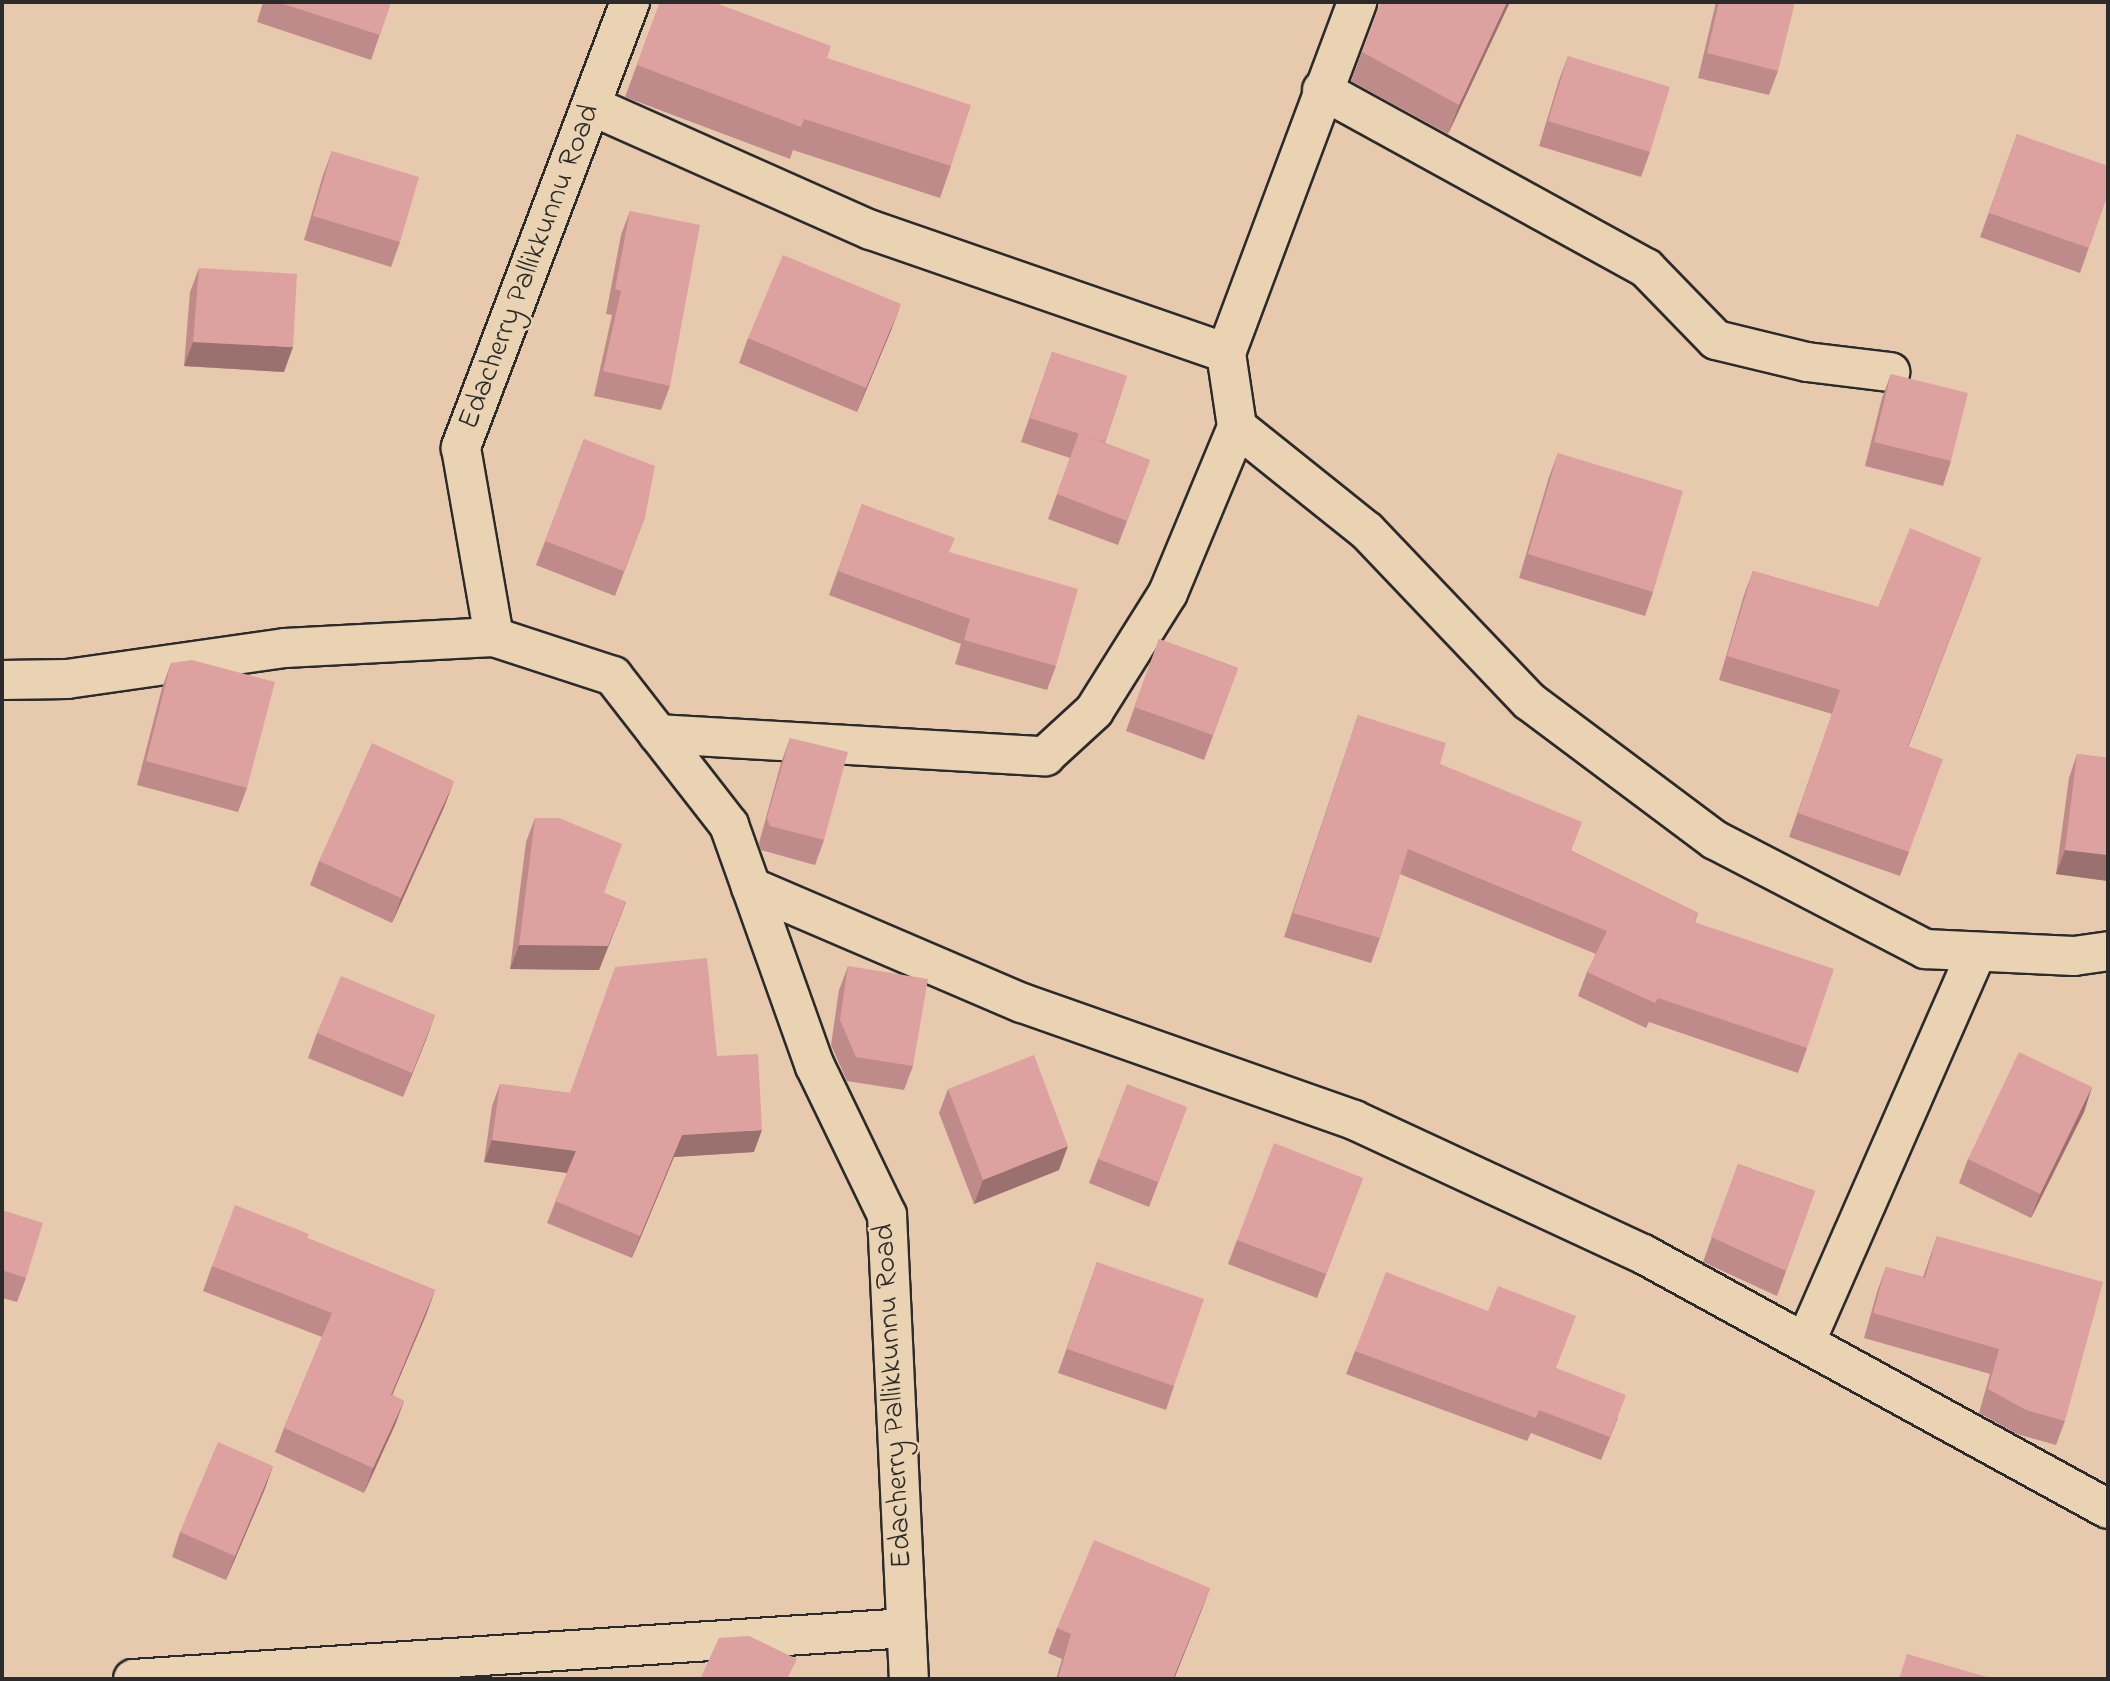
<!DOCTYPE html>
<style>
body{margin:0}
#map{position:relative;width:2110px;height:1681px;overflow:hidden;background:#e7c9ae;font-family:"Indie Flower",sans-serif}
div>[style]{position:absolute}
.roads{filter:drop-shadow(2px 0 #2b2b2b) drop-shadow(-2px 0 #2b2b2b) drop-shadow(0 2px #2b2b2b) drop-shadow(0 -2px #2b2b2b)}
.minor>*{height:38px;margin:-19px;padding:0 19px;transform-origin:19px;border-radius:19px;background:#ead3b2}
.secondary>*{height:38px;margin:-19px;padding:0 19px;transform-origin:19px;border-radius:19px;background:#ead3b2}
.wall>*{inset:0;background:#be8b8a}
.shaded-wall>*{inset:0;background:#9b7170}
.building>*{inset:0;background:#dda2a0}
span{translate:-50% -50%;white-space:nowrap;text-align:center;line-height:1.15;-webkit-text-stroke:5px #ead3b2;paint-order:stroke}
.street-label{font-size:30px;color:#2b2b2b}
.frame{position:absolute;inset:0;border:4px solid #2b2b2b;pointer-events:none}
</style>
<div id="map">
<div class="roads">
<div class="minor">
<i style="left:1322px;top:90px;width:370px;rotate:28.8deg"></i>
<i style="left:1646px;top:268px;width:100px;rotate:45.8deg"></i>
<i style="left:1716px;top:340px;width:94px;rotate:13.6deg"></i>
<i style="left:1807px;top:362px;width:84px;rotate:6.9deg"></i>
<i style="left:592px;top:106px;width:305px;rotate:24deg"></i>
<i style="left:871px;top:230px;width:376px;rotate:19.1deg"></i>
<i style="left:1226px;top:353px;width:75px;rotate:81.5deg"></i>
<i style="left:1237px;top:427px;width:166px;rotate:38.7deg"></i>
<i style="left:1367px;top:531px;width:235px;rotate:46.4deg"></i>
<i style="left:1529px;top:701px;width:232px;rotate:36.8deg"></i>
<i style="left:1715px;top:840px;width:237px;rotate:27.4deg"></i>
<i style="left:1925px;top:949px;width:149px;rotate:2.7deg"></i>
<i style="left:2074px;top:956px;width:34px;rotate:-8deg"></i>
<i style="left:1226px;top:353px;width:375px;rotate:-69.5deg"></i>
<i style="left:2px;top:680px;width:65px;rotate:-0.9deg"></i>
<i style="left:67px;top:679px;width:220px;rotate:-8.1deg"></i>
<i style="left:285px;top:648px;width:209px;rotate:-3deg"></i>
<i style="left:658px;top:734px;width:388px;rotate:3.3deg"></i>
<i style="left:1045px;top:756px;width:67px;rotate:-42.6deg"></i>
<i style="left:1094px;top:711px;width:139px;rotate:-57.9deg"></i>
<i style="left:1168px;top:593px;width:180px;rotate:-67.4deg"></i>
<i style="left:751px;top:887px;width:295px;rotate:23.2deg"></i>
<i style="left:1022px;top:1003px;width:352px;rotate:19.4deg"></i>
<i style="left:1354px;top:1120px;width:319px;rotate:24.9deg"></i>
<i style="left:1643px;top:1254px;width:530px;rotate:28.74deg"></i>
<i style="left:1806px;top:1341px;width:425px;rotate:-66.3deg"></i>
<i style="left:133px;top:1679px;width:775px;rotate:-3.77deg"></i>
</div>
<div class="secondary">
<i style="left:630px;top:2px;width:477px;rotate:110.8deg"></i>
<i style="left:461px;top:448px;width:192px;rotate:80.1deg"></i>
<i style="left:494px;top:637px;width:125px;rotate:18.1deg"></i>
<i style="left:613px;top:676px;width:189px;rotate:52.1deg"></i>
<i style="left:729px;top:825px;width:256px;rotate:70.4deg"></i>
<i style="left:815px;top:1066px;width:165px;rotate:64.2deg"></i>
<i style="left:887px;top:1215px;width:465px;rotate:87.3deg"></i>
</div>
</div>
<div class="wall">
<i style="clip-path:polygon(263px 2px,391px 2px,371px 60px,257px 22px)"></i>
<i style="clip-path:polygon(660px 2px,827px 58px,951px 166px,940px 198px,793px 150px,790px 159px,625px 97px)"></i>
<i style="clip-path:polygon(1510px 2px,1448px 134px,1351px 81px,1362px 52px)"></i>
<i style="clip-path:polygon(1716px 2px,1719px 2px,1778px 71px,1769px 95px,1698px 78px)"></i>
<i style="clip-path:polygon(1568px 56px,1650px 152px,1641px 177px,1539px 146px,1559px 80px)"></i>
<i style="clip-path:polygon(2017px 134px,2108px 193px,2080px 273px,1980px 237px)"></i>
<i style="clip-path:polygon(332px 151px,400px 242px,391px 267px,304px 240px,323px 175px)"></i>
<i style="clip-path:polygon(630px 211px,670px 386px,661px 410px,594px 396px,612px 315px,606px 314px,621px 235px)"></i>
<i style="clip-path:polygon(199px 268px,284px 372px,184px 366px,190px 292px)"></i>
<i style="clip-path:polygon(892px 328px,857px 412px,739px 363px,748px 338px)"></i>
<i style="clip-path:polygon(1052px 352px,1127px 376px,1105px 443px,1150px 460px,1118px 545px,1048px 519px,1070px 458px,1021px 442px)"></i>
<i style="clip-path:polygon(1891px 374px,1951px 461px,1943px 486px,1865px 466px,1882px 398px)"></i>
<i style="clip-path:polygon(584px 439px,645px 517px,615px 596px,536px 565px)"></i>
<i style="clip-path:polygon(1558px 453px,1653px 592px,1645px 616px,1519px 578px,1549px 477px)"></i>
<i style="clip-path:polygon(862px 504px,949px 552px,1056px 666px,1047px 690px,955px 664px,961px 644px,829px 595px)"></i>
<i style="clip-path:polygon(1981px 558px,1908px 746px,1909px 852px,1900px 876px,1789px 837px,1832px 714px,1719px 680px,1744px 595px,1753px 571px,1878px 607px)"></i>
<i style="clip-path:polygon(1159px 639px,1238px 668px,1204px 760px,1126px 731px)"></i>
<i style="clip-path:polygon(171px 663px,247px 788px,238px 812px,137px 785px,162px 688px)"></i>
<i style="clip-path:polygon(1358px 715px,1440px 764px,1572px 851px,1698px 913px,1695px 922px,1807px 1048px,1798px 1073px,1649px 1022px,1646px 1028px,1578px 996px,1587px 972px,1596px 954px,1400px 874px,1380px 938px,1371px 963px,1284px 937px)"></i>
<i style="clip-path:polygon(790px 738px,824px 840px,815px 865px,761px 850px,759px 843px,781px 763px)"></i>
<i style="clip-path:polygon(2077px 754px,2108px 758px,2108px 881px,2056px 874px,2069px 778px)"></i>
<i style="clip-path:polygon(445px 805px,392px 923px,310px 885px,319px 861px)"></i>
<i style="clip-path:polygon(535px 818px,604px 893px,626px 902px,599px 970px,510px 969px,526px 842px)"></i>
<i style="clip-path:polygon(848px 966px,913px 1066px,904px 1090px,847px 1081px,831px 1045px,839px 990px)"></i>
<i style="clip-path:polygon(435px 1015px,403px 1097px,308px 1058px,317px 1033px)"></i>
<i style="clip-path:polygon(717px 1056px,754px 1152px,674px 1157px,632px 1258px,547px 1223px,567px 1173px,484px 1162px,492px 1106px,500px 1084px,570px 1093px)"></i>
<i style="clip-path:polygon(2092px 1087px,2084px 1112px,2031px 1218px,1959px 1183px,1968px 1159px)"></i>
<i style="clip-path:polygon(948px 1089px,1059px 1170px,974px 1204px,939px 1113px)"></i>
<i style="clip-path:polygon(1187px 1107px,1149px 1207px,1089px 1183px,1098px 1159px)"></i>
<i style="clip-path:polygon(1738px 1164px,1815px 1191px,1777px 1296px,1703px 1262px)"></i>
<i style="clip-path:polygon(1363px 1178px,1317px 1298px,1228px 1264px,1237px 1240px)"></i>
<i style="clip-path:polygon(2px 1210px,26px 1278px,17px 1302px,2px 1298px)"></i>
<i style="clip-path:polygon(1937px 1236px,2065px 1421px,2056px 1445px,2017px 1434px,1979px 1413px,1990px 1374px,1864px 1338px,1877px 1292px,1886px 1267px,1923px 1277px)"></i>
<i style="clip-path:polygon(307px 1238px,435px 1290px,426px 1315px,392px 1395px,404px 1401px,395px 1425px,364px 1493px,275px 1452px,284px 1428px,322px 1337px,203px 1291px,212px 1266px)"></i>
<i style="clip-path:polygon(1097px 1262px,1174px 1386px,1166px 1410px,1058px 1373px)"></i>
<i style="clip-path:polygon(1355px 1351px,1556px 1368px,1618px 1418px,1601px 1460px,1531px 1433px,1527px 1441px,1346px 1374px)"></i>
<i style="clip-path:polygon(273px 1466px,264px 1491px,226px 1580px,172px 1557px,180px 1532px)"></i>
<i style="clip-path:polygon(1210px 1588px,1174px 1679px,1056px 1679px,1062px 1659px,1048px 1653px,1057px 1628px)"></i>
</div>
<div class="shaded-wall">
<i style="clip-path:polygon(1507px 2px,1510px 2px,1448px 134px,1459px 105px)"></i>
<i style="clip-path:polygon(901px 304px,892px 328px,857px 412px,866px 388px)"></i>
<i style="clip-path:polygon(193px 342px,293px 347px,284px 372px,184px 366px)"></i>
<i style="clip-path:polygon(1981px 558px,1972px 582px,1899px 771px,1908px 746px)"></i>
<i style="clip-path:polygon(454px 781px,445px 805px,392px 923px,401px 898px)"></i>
<i style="clip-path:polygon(2065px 850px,2108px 855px,2108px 881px,2056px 874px)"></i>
<i style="clip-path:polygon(626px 902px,599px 970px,510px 969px,519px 945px)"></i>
<i style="clip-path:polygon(435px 1015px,426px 1040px,403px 1097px,412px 1073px)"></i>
<i style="clip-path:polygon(2092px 1087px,2084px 1112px,2031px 1218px,2040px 1194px)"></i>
<i style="clip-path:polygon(762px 1130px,754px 1152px,674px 1157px,632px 1258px,640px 1236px,682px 1135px)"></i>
<i style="clip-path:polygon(492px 1140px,576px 1151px,568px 1173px,484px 1162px)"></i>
<i style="clip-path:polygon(1068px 1146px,1059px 1170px,974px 1204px,983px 1180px)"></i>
<i style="clip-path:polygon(435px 1290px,426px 1315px,382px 1419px,391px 1395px)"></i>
<i style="clip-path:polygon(404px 1401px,395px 1425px,364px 1493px,373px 1468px)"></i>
<i style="clip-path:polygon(273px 1466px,264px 1491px,226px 1580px,235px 1556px)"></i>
<i style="clip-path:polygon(1210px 1588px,1201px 1612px,1174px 1679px,1173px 1679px)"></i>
</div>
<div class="building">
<i style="clip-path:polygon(277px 2px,391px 2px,380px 35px)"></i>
<i style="clip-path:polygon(660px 2px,713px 2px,831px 46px,827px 58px,971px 105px,951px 166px,804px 119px,801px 127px,637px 65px)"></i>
<i style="clip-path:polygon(1381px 2px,1507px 2px,1459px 105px,1362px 52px)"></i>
<i style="clip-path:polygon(1719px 2px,1795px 2px,1778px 71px,1707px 53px)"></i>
<i style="clip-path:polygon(1568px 56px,1670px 87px,1650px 152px,1548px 121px)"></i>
<i style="clip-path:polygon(2017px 134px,2108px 166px,2108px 193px,2089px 248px,1989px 213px)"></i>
<i style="clip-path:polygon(332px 151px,419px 177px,400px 242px,313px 216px)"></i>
<i style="clip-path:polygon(630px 211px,700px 225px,670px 386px,603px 371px,621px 291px,615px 289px)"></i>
<i style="clip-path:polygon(783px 255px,901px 304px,866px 388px,748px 338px)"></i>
<i style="clip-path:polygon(199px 268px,297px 274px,293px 347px,193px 342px)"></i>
<i style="clip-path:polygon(1052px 352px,1127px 376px,1105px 442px,1030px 418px)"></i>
<i style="clip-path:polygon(1891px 374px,1968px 393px,1951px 461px,1874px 442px)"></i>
<i style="clip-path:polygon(1079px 433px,1150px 460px,1127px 521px,1057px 494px)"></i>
<i style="clip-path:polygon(584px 439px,655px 466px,645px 517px,624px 571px,545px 541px)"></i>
<i style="clip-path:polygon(1558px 453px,1683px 491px,1653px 592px,1528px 554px)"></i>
<i style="clip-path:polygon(862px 504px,955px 538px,949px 552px,1078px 589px,1056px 666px,964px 640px,970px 619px,838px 571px)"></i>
<i style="clip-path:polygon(1910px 528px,1981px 558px,1908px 746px,1943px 759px,1909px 852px,1798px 813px,1840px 690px,1727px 656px,1753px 571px,1878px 607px)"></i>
<i style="clip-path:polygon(1159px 639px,1238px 668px,1213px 735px,1134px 707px)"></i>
<i style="clip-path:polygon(192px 660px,275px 682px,247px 788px,146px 761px,171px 663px)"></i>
<i style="clip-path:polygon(1358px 715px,1446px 743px,1440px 764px,1582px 822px,1571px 851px,1698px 913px,1694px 922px,1834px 969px,1807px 1048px,1658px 998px,1655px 1003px,1587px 972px,1607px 931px,1408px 849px,1380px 938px,1293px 913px)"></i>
<i style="clip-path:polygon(790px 738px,848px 752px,824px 840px,770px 826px,767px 818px)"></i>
<i style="clip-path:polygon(372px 743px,454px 781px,401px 898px,319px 861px)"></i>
<i style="clip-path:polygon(2077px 754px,2108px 758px,2108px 855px,2065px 850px)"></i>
<i style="clip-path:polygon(535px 818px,559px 818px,622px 844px,604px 893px,626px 902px,608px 946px,519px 945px)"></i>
<i style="clip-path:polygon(707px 958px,717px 1056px,758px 1054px,762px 1130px,682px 1135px,640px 1236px,555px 1201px,576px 1151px,492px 1140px,500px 1084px,570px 1093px,615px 967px)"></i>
<i style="clip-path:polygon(848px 966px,928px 979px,913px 1066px,856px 1057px,840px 1020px)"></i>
<i style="clip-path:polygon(341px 976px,435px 1015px,412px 1073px,317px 1033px)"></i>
<i style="clip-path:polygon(2019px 1052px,2092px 1087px,2040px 1194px,1968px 1159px)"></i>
<i style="clip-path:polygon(1034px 1055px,1068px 1146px,983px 1180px,948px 1089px)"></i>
<i style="clip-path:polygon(1127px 1084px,1187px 1107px,1158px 1182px,1098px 1159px)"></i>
<i style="clip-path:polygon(1274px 1143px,1363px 1178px,1326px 1274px,1237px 1240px)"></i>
<i style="clip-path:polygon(1738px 1164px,1815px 1191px,1786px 1271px,1711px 1237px)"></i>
<i style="clip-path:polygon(235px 1205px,309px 1234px,307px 1238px,435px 1290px,391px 1395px,404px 1401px,373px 1468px,284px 1428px,332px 1313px,212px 1266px)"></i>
<i style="clip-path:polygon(2px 1210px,43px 1223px,26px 1278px,2px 1270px)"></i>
<i style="clip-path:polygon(1937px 1236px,2103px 1282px,2065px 1421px,2026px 1410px,1988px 1389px,1999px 1349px,1873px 1313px,1886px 1267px,1925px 1278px)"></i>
<i style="clip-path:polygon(1097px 1262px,1204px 1299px,1174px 1386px,1067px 1349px)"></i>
<i style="clip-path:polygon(1386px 1272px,1488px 1311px,1498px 1286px,1576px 1316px,1556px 1368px,1626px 1395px,1610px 1437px,1539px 1410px,1536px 1418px,1355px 1351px)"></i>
<i style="clip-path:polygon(218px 1442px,273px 1466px,235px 1556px,180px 1532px)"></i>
<i style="clip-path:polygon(1094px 1540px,1210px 1588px,1173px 1679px,1058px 1679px,1071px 1634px,1057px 1628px)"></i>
<i style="clip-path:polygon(749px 1636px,797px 1659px,787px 1679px,700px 1679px,719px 1638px)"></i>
<i style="clip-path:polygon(1907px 1654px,1994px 1679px,1899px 1679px)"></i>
</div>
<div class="street-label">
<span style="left:530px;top:267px;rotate:-69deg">Edacherry Pallikkunnu Road</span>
<span style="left:894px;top:1396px;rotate:-93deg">Edacherry Pallikkunnu Road</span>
</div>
<div class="frame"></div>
</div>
